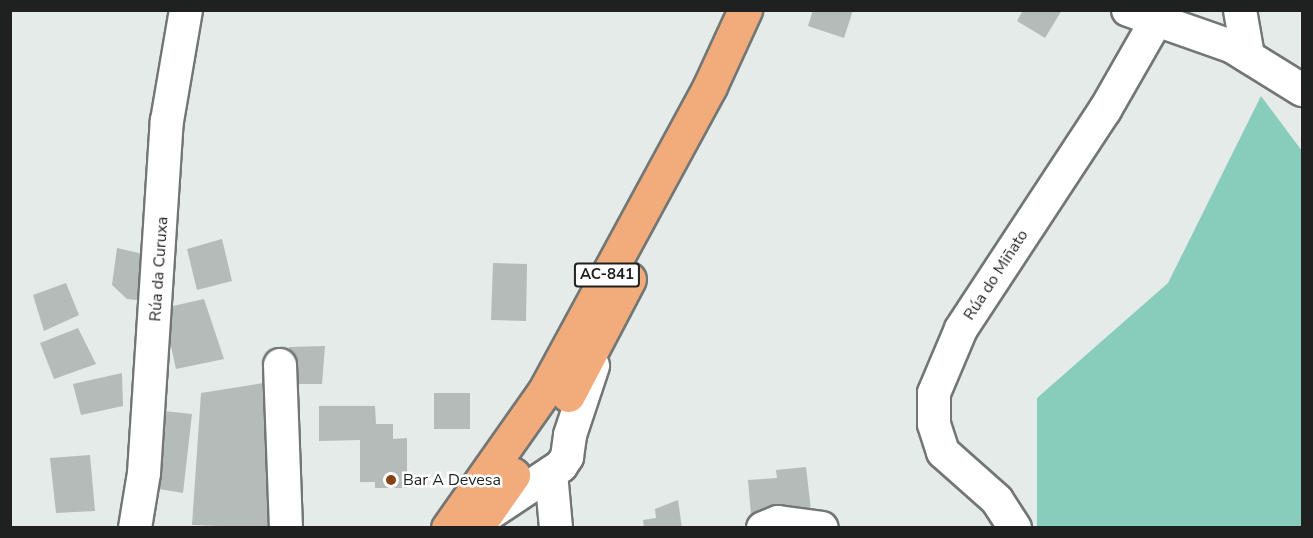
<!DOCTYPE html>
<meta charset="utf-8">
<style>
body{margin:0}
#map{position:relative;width:1313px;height:538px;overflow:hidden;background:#e5ebe9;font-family:"Nunito Sans",sans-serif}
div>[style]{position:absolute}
.green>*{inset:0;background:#88ccbc}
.building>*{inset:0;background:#b5bbb9}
.roads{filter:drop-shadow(2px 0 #727775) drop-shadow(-2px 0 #727775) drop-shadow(0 2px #727775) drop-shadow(0 -2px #727775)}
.minor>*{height:32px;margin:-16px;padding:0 16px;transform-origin:16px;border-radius:16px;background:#fff}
.major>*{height:33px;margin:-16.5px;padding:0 16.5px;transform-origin:16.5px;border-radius:16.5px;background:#f2ac7c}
.dots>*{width:16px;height:16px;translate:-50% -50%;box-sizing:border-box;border:3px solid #fff;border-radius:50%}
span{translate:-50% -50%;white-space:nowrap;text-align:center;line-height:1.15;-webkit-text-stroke:5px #fff;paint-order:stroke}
.shield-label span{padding:2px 4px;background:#fff;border:2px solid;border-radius:4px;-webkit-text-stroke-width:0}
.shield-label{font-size:15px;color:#1f2121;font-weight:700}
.street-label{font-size:16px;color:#1f2121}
.poi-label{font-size:16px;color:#1f2121}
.left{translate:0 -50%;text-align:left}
.frame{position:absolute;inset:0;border:12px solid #1f2121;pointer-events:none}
</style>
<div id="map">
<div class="green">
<i style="clip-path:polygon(1261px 96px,1302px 151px,1302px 527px,1037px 527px,1037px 398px,1168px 283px)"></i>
</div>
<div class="building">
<i style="clip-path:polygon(813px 10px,853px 10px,844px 38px,808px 26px)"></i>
<i style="clip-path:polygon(1023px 10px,1062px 10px,1045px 38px,1017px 21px)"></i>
<i style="clip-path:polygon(222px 239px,232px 281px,197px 290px,187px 249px)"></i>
<i style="clip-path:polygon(117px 248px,143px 254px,137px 300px,127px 299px,112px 285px)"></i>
<i style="clip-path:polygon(493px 263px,527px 264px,526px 321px,491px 320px)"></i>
<i style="clip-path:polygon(66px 283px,79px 315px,44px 331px,33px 295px)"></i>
<i style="clip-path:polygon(204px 299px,224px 359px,176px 369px,167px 328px,173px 306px)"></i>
<i style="clip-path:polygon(78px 328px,96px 364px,54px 379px,40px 343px)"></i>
<i style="clip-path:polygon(325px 346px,322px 384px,290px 384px,289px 347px)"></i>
<i style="clip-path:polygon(122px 373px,123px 406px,81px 415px,73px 384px)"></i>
<i style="clip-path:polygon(270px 382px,275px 528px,192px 525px,201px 393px)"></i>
<i style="clip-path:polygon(434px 393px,470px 393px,470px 429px,434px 429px)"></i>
<i style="clip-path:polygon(319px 406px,375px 406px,376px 424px,393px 424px,393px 439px,407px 438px,407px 488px,375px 488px,375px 482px,360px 482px,360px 440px,319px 441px)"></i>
<i style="clip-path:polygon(164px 411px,192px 414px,183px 493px,159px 489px)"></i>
<i style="clip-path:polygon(90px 455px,95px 511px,56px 513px,50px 458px)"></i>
<i style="clip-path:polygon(806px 467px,811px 510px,751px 515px,748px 480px,777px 478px,776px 470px)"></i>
<i style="clip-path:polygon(678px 500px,682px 528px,644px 528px,643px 520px,656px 518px,655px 509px)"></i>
</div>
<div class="roads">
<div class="minor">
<i style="left:1128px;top:10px;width:109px;rotate:19.3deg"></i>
<i style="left:1231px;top:46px;width:84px;rotate:31.8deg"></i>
<i style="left:1240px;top:10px;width:47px;rotate:80.1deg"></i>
<i style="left:280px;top:365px;width:163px;rotate:87.9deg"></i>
<i style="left:551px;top:473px;width:55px;rotate:84.8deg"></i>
<i style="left:483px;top:518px;width:94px;rotate:-33.7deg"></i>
<i style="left:561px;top:466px;width:11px;rotate:-56deg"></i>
<i style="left:567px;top:457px;width:22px;rotate:-82deg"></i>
<i style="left:570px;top:435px;width:73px;rotate:-71.6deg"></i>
<i style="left:135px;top:528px;width:56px;rotate:-80.7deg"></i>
<i style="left:144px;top:473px;width:353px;rotate:-86.3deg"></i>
<i style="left:167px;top:121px;width:113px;rotate:-80.3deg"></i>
<i style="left:763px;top:528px;width:16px;rotate:-22deg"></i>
<i style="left:778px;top:522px;width:44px;rotate:7.8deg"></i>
<i style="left:1015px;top:528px;width:33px;rotate:-123deg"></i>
<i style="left:997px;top:500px;width:72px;rotate:-138.4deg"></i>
<i style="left:943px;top:452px;width:29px;rotate:-108deg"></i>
<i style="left:934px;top:424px;width:31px;rotate:-90deg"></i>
<i style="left:934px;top:393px;width:69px;rotate:-67.1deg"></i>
<i style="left:961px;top:329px;width:262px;rotate:-56.7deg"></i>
<i style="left:1105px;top:110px;width:103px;rotate:-60.2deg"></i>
</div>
<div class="major">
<i style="left:568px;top:395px;width:131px;rotate:-62.3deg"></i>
<i style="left:448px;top:528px;width:166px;rotate:-54.8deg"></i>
<i style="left:544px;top:392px;width:348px;rotate:-61.5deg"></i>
<i style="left:710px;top:86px;width:84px;rotate:-65.3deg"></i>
<i style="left:476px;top:528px;width:65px;rotate:-55.1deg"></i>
</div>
</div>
<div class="dots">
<i style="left:391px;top:480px;background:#864215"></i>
</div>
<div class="shield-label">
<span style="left:607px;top:275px">AC-841</span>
</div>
<div class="street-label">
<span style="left:159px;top:269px;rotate:-86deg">Rúa da Curuxa</span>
<span style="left:996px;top:275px;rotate:-57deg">Rúa do Miñato</span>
</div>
<div class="poi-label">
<span class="left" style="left:403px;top:480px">Bar A Devesa</span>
</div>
<div class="frame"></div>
</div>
